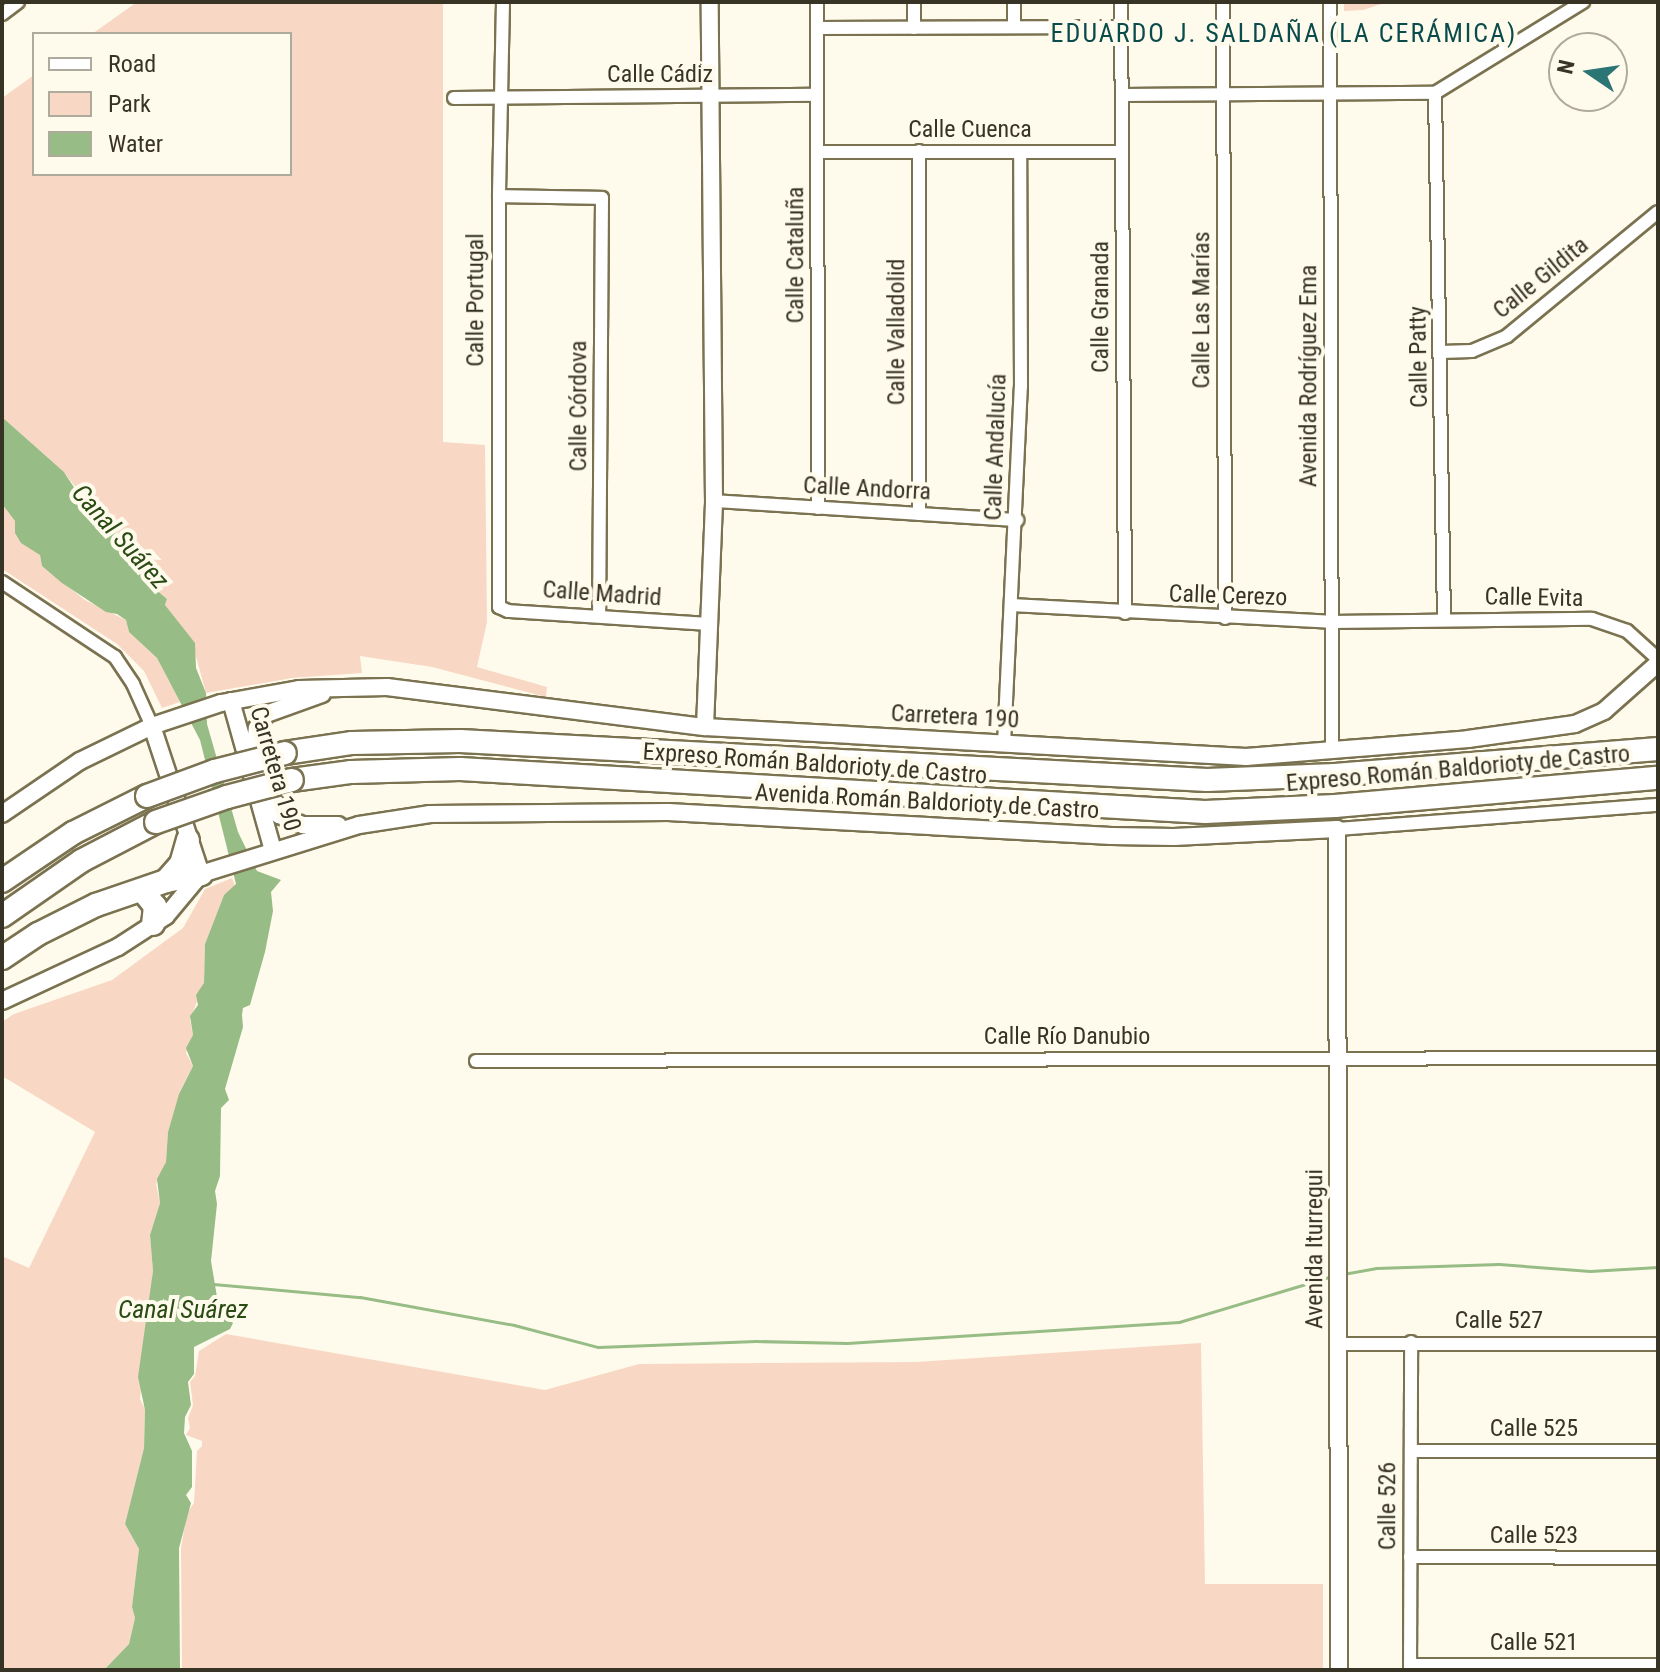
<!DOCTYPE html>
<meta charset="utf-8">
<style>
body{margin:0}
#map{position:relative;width:1660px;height:1672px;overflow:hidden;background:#fffbec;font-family:"Roboto Condensed",sans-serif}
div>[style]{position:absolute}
.green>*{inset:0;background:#f8d8c4}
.water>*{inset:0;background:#97bc85}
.stream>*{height:3px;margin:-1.5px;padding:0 1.5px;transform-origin:1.5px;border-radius:1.5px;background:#97bc85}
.roads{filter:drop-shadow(2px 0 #7a7250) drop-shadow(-2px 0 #7a7250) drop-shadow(0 2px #7a7250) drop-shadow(0 -2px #7a7250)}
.minor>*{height:12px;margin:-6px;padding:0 6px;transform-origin:6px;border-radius:6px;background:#fff}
.tertiary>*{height:16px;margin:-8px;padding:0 8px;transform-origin:8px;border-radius:8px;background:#fff}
.motorway>*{height:22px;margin:-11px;padding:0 11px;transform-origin:11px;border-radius:11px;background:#fff}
.bridges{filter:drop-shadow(2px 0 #7a7250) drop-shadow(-2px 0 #7a7250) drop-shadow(0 2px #7a7250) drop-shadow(0 -2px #7a7250)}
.motorway-bridge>*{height:22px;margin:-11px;padding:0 11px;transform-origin:11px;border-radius:11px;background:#fff}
span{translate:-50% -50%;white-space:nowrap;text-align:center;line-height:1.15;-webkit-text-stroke:8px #fffbec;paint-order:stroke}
.street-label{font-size:24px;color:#383425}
.neighbourhood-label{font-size:26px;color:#0a4b4b;letter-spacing:2px}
.water-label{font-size:26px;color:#2a4c14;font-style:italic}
.frame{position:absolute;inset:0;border:4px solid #383425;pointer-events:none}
.legend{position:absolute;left:32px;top:32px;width:260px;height:144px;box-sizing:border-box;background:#fffbec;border:2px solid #afab9c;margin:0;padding:10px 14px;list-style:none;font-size:24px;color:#383425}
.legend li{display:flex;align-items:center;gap:16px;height:40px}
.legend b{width:40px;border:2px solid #afab9c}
.north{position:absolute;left:1548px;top:32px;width:80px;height:80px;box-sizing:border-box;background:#fffbec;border:2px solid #afab9c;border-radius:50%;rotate:283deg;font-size:22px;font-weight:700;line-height:32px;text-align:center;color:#383425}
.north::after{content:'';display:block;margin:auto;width:28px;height:36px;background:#2b7575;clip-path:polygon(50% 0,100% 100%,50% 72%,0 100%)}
</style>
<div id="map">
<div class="green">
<i style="clip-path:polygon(137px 2px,443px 2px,443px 442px,485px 445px,487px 622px,477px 667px,547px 687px,546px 697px,432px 667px,360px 656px,362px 673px,292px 678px,206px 693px,195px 653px,165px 605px,167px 599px,154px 588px,153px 570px,146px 561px,124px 548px,110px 523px,89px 513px,80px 493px,64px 472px,2px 417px,2px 98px,34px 75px,34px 174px,290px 174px,290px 34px,92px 34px)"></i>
<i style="clip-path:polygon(1344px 2px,1388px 2px,1363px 10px,1344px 11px)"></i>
<i style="clip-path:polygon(2px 504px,15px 521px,15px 532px,40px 555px,42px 566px,85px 600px,126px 620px,129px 632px,157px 658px,180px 702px,162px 708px,144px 671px,117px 644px,2px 569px)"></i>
<i style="clip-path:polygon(232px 878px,236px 888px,224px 895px,205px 944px,204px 983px,190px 1020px,193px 1035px,186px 1053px,193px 1066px,181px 1089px,168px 1132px,166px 1162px,156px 1184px,160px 1203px,150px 1235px,153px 1271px,140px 1399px,145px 1409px,144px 1448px,125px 1524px,139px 1549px,132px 1607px,135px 1618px,129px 1644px,104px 1670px,2px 1670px,2px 1261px,4px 1257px,29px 1268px,95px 1132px,2px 1076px,2px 1022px,14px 1014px,112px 980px,183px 928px,205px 889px)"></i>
<i style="clip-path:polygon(226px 1334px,545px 1390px,639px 1364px,916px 1362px,1201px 1343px,1205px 1584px,1323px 1584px,1323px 1670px,182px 1670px,181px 1548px,187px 1513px,194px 1503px,197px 1451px,202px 1446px,202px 1441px,186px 1435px,190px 1428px,188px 1418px,193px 1405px,190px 1382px,195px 1376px,199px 1351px)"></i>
</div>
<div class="water">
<i style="clip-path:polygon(2px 417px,64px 472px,94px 518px,115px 527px,124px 548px,149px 562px,154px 588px,167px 599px,165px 605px,195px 643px,196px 668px,206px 693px,207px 724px,238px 832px,257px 871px,281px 880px,271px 892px,273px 911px,265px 952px,250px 1005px,243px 1008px,242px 1015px,243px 1027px,225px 1089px,229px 1100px,221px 1108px,220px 1176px,215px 1191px,217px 1204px,211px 1261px,219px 1309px,233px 1323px,230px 1329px,194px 1347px,194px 1374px,188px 1382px,191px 1405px,185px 1417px,184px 1433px,192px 1451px,192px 1487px,186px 1495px,191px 1503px,179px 1548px,180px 1670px,104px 1670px,129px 1644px,135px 1618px,132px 1607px,139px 1549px,125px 1524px,144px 1448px,145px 1410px,138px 1377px,153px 1271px,150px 1235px,160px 1203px,157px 1179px,166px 1162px,168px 1132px,179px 1094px,193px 1066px,186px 1048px,193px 1035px,190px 1016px,198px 1005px,196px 995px,204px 983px,205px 944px,224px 895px,236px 884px,200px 740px,157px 658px,129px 632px,126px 620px,117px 614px,106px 612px,62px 583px,42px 566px,40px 555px,21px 543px,15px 533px,15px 521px,2px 504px)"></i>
</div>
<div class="stream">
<i style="left:1343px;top:1274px;width:34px;rotate:-10deg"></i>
<i style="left:1376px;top:1268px;width:123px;rotate:-1.9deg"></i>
<i style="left:1499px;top:1264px;width:91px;rotate:4.4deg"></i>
<i style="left:1590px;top:1271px;width:68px;rotate:-3.4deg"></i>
<i style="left:213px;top:1284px;width:148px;rotate:5.1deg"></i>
<i style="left:360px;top:1297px;width:157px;rotate:10.3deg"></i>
<i style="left:514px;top:1325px;width:87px;rotate:14.7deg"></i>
<i style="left:598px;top:1347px;width:158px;rotate:-2.2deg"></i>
<i style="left:756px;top:1341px;width:91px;rotate:1.3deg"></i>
<i style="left:847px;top:1343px;width:333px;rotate:-3.6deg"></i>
<i style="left:1179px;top:1322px;width:160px;rotate:-16.7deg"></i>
</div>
<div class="roads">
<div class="minor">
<i style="left:503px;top:2px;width:194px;rotate:91.2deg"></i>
<i style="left:499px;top:196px;width:411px;rotate:90deg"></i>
<i style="left:499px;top:607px;width:10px;rotate:24deg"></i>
<i style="left:508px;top:611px;width:203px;rotate:3.7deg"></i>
<i style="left:817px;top:2px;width:506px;rotate:89.89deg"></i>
<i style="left:1014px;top:2px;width:23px;rotate:90deg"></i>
<i style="left:1121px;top:2px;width:611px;rotate:89.62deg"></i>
<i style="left:1223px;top:2px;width:616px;rotate:89.81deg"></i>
<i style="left:1330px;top:2px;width:749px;rotate:89.85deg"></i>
<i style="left:2px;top:14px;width:20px;rotate:-37deg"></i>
<i style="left:817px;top:28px;width:304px;rotate:-0.2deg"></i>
<i style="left:914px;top:28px;width:26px;rotate:-90deg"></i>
<i style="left:1435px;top:93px;width:526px;rotate:89.02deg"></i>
<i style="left:1122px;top:95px;width:313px;rotate:-0.4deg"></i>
<i style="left:1435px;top:93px;width:174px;rotate:-31.6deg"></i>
<i style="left:454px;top:98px;width:363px;rotate:-0.5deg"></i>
<i style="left:919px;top:151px;width:363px;rotate:90deg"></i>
<i style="left:818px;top:152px;width:304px"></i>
<i style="left:499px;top:196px;width:103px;rotate:1.1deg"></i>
<i style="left:602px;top:198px;width:417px;rotate:90.4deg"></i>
<i style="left:1441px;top:352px;width:31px;rotate:-2deg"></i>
<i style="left:1472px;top:351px;width:38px;rotate:-23deg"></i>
<i style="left:1507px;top:336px;width:195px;rotate:-39.4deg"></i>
<i style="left:714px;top:501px;width:304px;rotate:3.6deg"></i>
<i style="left:2px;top:582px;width:136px;rotate:33.6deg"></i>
<i style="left:115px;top:657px;width:32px;rotate:56deg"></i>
<i style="left:133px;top:684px;width:46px;rotate:65.7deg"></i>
<i style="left:1011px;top:605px;width:320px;rotate:3deg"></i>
<i style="left:1331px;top:622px;width:261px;rotate:-0.7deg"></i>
<i style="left:1592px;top:619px;width:37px;rotate:19deg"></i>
<i style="left:1627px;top:631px;width:42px;rotate:42.1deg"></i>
<i style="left:1004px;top:744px;width:357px;rotate:-87.3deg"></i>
<i style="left:1021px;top:387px;width:235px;rotate:-90.2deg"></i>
<i style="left:1337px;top:829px;width:322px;rotate:-4.3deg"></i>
<i style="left:476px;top:1061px;width:1182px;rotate:-0.15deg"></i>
<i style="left:1339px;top:1344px;width:319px"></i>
<i style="left:1411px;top:1451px;width:247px"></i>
<i style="left:1410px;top:1557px;width:248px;rotate:0.2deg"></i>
<i style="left:1410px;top:1665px;width:248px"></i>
<i style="left:1410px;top:1670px;width:328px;rotate:-89.8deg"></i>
</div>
<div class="tertiary">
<i style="left:322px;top:694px;width:59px;rotate:160.3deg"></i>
<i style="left:266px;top:714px;width:17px;rotate:123deg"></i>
<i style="left:257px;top:728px;width:14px;rotate:98deg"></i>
<i style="left:255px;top:742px;width:77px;rotate:71.8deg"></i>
<i style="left:279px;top:815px;width:26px;rotate:23deg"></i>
<i style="left:303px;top:825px;width:35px"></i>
<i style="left:231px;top:701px;width:155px;rotate:74.3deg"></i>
<i style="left:152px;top:726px;width:156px;rotate:71.7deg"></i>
<i style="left:705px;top:727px;width:226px;rotate:-87.7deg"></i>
<i style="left:714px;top:501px;width:499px;rotate:-90.5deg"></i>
<i style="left:2px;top:814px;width:94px;rotate:-34.2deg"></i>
<i style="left:80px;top:761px;width:80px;rotate:-25.9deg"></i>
<i style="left:152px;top:726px;width:73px;rotate:-18.4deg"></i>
<i style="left:221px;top:703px;width:79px;rotate:-10.2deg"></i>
<i style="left:299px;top:689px;width:88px;rotate:-1.3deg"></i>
<i style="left:387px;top:687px;width:321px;rotate:7.2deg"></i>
<i style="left:705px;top:727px;width:542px;rotate:3.17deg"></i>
<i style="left:1246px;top:757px;width:223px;rotate:-4.6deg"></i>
<i style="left:1468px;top:739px;width:108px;rotate:-8deg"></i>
<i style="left:1575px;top:724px;width:32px;rotate:-24deg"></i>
<i style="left:1604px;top:711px;width:72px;rotate:-41.6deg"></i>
<i style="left:201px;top:874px;width:165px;rotate:-17.2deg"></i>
<i style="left:359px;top:825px;width:72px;rotate:-8.8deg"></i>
<i style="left:430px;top:814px;width:238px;rotate:-0.5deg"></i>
<i style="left:668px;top:812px;width:444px;rotate:3.1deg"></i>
<i style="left:1111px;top:836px;width:63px;rotate:0.9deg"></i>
<i style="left:1174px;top:837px;width:163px;rotate:-2.8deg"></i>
<i style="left:1337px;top:829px;width:841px;rotate:89.86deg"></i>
<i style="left:2px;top:1001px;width:128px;rotate:-25deg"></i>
<i style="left:118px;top:947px;width:57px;rotate:-32.9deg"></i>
<i style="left:166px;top:916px;width:55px;rotate:-50.2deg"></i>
</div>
<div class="motorway">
<i style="left:285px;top:753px;width:68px;rotate:-8.5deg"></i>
<i style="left:352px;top:743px;width:108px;rotate:-1.1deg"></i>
<i style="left:460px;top:741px;width:748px;rotate:2.99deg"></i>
<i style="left:1207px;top:780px;width:128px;rotate:-2.2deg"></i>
<i style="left:1335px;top:775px;width:324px;rotate:-4.6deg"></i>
<i style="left:292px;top:780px;width:60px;rotate:-7.7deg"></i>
<i style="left:351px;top:772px;width:109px;rotate:-1.6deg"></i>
<i style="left:460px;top:769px;width:746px;rotate:3.3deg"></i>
<i style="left:1205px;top:812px;width:130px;rotate:-2.6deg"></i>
<i style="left:1335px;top:806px;width:324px;rotate:-5deg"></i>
<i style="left:2px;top:881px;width:86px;rotate:-34.1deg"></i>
<i style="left:73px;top:833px;width:83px;rotate:-26.6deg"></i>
<i style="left:166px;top:881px;width:23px;rotate:-49deg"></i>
<i style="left:181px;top:864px;width:25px;rotate:-74deg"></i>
<i style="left:142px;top:890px;width:21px;rotate:51deg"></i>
<i style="left:155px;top:906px;width:18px;rotate:96deg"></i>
<i style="left:2px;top:916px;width:96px;rotate:-34.8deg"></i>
<i style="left:81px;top:861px;width:85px;rotate:-27.5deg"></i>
<i style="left:2px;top:958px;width:43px;rotate:-33.7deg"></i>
<i style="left:38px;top:934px;width:65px;rotate:-26.6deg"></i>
<i style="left:96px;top:905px;width:74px;rotate:-18.9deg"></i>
<i style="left:166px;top:881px;width:36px;rotate:-11deg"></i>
</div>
</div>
<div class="bridges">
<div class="motorway-bridge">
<i style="left:147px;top:796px;width:72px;rotate:-20.2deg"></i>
<i style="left:215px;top:771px;width:72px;rotate:-14.4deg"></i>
<i style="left:156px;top:822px;width:75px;rotate:-19.4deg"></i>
<i style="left:227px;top:797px;width:67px;rotate:-14.7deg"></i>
</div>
</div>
<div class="street-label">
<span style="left:660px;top:75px">Calle Cádiz</span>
<span style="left:970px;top:130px">Calle Cuenca</span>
<span style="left:796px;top:255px;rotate:-90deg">Calle Cataluña</span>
<span style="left:1541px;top:278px;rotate:-39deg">Calle Gildita</span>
<span style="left:476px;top:300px;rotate:-90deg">Calle Portugal</span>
<span style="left:1101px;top:307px;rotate:-90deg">Calle Granada</span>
<span style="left:1202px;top:310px;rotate:-90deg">Calle Las Marías</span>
<span style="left:897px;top:332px;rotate:-90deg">Calle Valladolid</span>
<span style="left:1419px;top:357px;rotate:-91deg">Calle Patty</span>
<span style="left:1309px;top:376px;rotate:-90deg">Avenida Rodríguez Ema</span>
<span style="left:579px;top:406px;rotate:-90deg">Calle Córdova</span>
<span style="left:996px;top:447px;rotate:-88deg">Calle Andalucía</span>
<span style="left:867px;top:489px;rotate:3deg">Calle Andorra</span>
<span style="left:602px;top:594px;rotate:4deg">Calle Madrid</span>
<span style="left:1228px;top:596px;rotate:2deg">Calle Cerezo</span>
<span style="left:1534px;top:598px;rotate:1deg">Calle Evita</span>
<span style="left:955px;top:717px;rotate:3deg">Carretera 190</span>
<span style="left:815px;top:764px;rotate:4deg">Expreso Román Baldorioty de Castro</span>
<span style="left:275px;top:769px;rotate:74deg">Carretera 190</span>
<span style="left:1458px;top:769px;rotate:-5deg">Expreso Román Baldorioty de Castro</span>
<span style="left:927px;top:802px;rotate:3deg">Avenida Román Baldorioty de Castro</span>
<span style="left:1067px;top:1037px">Calle Río Danubio</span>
<span style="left:1315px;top:1249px;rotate:-90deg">Avenida Iturregui</span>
<span style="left:1499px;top:1321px">Calle 527</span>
<span style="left:1534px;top:1429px">Calle 525</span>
<span style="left:1388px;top:1506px;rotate:-90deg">Calle 526</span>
<span style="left:1534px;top:1536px">Calle 523</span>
<span style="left:1534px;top:1643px">Calle 521</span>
</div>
<div class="neighbourhood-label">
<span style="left:1284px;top:34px">EDUARDO J. SALDAÑA (LA CERÁMICA)</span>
</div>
<div class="water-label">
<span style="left:120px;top:537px;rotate:48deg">Canal Suárez</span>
<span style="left:183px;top:1310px">Canal Suárez</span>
</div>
<div class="frame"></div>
<ul class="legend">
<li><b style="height:10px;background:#fff"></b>Road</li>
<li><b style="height:22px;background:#f8d8c4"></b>Park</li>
<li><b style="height:22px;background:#97bc85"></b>Water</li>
</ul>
<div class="north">N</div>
</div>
